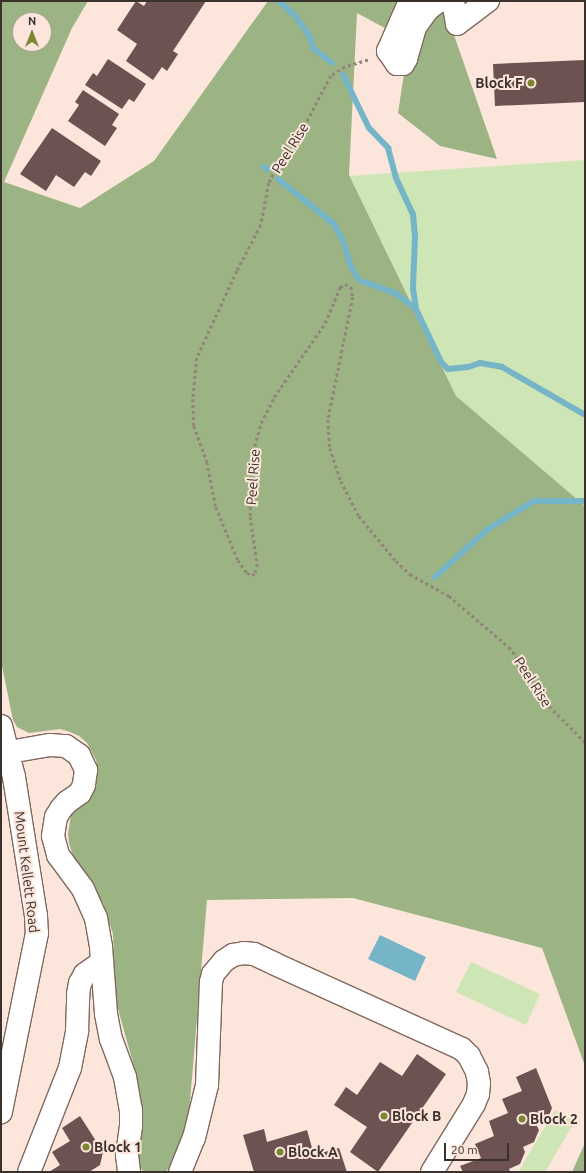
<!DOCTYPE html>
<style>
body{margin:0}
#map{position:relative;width:586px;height:1173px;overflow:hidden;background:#fce6db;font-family:Ubuntu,sans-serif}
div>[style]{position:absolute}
.green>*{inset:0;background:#cee5b6}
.forest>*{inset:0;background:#9cb384}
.water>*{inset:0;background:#76b4c8}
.stream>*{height:6px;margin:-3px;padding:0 3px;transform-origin:3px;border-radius:3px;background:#76b4c8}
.building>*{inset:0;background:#6c5250}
.path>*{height:2.5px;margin-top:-1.25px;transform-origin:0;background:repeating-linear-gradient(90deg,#92837b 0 3px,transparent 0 6px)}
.roads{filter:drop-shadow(1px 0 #80685d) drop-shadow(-1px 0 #80685d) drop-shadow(0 1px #80685d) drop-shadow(0 -1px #80685d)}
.minor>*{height:22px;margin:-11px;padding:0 11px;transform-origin:11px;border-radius:11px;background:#fff}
.dots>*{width:11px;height:11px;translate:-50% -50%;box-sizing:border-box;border:2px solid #fce6db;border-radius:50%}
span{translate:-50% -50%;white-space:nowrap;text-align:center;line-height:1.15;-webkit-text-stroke:4px #fce6db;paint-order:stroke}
.poi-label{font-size:14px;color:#3b312c;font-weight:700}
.right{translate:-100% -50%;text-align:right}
.left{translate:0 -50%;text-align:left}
.street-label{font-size:14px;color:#3b312c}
.frame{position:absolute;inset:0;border:2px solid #3b312c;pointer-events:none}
.north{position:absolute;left:12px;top:12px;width:40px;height:40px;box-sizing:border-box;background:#fce6db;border:1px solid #af9e95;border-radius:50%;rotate:0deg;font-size:11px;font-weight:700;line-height:16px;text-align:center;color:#3b312c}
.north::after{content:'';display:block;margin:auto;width:14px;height:18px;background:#7d8733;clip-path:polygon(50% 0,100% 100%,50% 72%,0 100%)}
.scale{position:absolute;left:444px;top:1143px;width:65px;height:18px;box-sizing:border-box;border:2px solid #3b312c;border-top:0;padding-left:5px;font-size:12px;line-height:14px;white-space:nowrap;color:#3b312c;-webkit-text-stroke:3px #fce6db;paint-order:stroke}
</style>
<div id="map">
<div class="green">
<i style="clip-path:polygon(585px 160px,585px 506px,456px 396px,349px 176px)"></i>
<i style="clip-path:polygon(471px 962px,540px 994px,526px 1025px,456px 992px)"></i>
<i style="clip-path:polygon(555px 1110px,575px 1121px,545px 1172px,518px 1172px)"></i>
</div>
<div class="forest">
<i style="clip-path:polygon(evenodd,2px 1px,88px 1px,72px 28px,4px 182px,80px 208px,154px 161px,268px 1px,451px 1px,445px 9px,497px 159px,440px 146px,398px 113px,409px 41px,357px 13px,349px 175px,456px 396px,585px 506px,585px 1066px,542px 948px,353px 898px,207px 900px,188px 1125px,177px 1155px,166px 1172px,144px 1172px,140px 1167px,139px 1162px,141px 1116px,139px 1093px,135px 1070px,118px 1009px,115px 993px,113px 934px,103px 903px,75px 863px,69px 843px,68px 834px,71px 815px,94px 788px,98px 770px,96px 760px,87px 743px,79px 736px,70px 732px,60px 729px,29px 733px,17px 727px,13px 720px,1px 661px,1px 2px,2px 1px,20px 20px,44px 20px,44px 44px,20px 44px,20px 20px)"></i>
<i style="clip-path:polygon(585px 1143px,585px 1172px,572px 1172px)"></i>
</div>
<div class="water">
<i style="clip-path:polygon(380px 935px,426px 957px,415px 981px,368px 959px)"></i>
</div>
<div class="stream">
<i style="left:279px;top:1px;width:22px;rotate:43deg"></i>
<i style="left:295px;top:16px;width:26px;rotate:54deg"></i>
<i style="left:310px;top:37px;width:11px;rotate:75deg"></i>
<i style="left:313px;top:48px;width:24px;rotate:38deg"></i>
<i style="left:343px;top:75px;width:59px;rotate:63.9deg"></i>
<i style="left:369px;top:128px;width:28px;rotate:46deg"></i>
<i style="left:388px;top:148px;width:31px;rotate:75deg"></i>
<i style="left:396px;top:178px;width:40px;rotate:65deg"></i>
<i style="left:413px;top:214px;width:22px;rotate:85deg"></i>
<i style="left:415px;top:236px;width:52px;rotate:92.2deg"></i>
<i style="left:413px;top:288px;width:21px;rotate:82deg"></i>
<i style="left:416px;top:309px;width:59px;rotate:64.7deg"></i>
<i style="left:441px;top:362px;width:10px;rotate:45deg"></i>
<i style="left:448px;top:369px;width:20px;rotate:-6deg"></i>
<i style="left:468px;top:367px;width:13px;rotate:-18deg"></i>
<i style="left:480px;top:363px;width:22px;rotate:10deg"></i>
<i style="left:502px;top:367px;width:96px;rotate:30deg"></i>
<i style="left:264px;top:167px;width:4px;rotate:34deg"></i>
<i style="left:278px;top:179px;width:72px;rotate:38.8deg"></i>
<i style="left:334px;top:224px;width:21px;rotate:62deg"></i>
<i style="left:344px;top:243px;width:25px;rotate:74deg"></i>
<i style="left:351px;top:267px;width:15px;rotate:58deg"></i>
<i style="left:359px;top:280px;width:38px;rotate:20deg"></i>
<i style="left:395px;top:293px;width:26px;rotate:37deg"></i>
<i style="left:435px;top:577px;width:72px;rotate:-42.2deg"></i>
<i style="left:488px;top:529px;width:54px;rotate:-31.3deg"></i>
<i style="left:534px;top:501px;width:51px"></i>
</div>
<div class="building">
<i style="clip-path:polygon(136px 1px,144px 6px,147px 1px,206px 1px,173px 51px,178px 54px,167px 71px,162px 67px,153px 80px,126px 61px,137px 44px,117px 30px)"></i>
<i style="clip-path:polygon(108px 59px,146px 84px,134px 102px,129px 99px,122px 109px,85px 85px,93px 73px,97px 76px)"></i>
<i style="clip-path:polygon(585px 60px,585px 102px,495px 106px,493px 64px)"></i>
<i style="clip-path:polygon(83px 90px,119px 114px,112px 125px,117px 128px,105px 146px,68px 121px,79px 105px,75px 102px)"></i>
<i style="clip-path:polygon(52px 128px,101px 161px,91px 176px,85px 172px,74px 187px,56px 175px,46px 191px,20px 174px)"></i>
<i style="clip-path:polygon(417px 1054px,446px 1074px,378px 1172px,350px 1152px,367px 1127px,334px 1105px,346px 1087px,357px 1095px,380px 1062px,402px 1076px)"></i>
<i style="clip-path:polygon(536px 1068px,552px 1108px,547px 1120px,536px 1124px,539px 1130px,534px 1142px,523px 1147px,525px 1152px,520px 1164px,509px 1169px,510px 1172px,463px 1172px,460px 1166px,481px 1158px,475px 1144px,494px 1136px,489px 1121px,508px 1113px,502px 1099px,522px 1091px,516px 1077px)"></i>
<i style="clip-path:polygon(80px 1116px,103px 1152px,100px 1165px,89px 1172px,49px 1172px,60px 1165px,52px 1152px,70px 1141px,62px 1128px)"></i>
<i style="clip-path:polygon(264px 1129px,267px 1142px,307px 1130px,314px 1155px,339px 1148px,347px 1172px,254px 1172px,243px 1135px)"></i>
</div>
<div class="path">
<i style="left:368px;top:60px;width:24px;rotate:163deg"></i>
<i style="left:345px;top:67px;width:17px;rotate:147deg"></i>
<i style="left:331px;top:76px;width:60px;rotate:117.8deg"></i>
<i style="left:303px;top:129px;width:48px;rotate:124deg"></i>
<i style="left:276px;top:169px;width:16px;rotate:117deg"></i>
<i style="left:269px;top:183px;width:43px;rotate:100.8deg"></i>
<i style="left:261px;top:225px;width:52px;rotate:117.6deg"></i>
<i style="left:237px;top:271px;width:96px;rotate:114.7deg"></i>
<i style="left:197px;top:358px;width:41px;rotate:95.6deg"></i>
<i style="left:193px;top:399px;width:27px;rotate:88deg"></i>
<i style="left:194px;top:426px;width:38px;rotate:70deg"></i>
<i style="left:207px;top:462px;width:46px;rotate:78.7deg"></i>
<i style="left:216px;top:507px;width:57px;rotate:67.5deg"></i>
<i style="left:238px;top:560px;width:16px;rotate:55deg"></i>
<i style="left:247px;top:573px;width:5px;rotate:22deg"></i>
<i style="left:252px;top:575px;width:4px;rotate:-34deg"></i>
<i style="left:255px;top:573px;width:6px;rotate:-72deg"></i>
<i style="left:257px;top:567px;width:51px;rotate:-97.8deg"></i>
<i style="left:250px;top:516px;width:44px;rotate:-90deg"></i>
<i style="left:250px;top:472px;width:20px;rotate:-81deg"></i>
<i style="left:253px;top:452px;width:30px;rotate:-75deg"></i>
<i style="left:261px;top:423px;width:29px;rotate:-63deg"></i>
<i style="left:274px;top:397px;width:90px;rotate:-55.4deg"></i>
<i style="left:325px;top:323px;width:39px;rotate:-67deg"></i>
<i style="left:340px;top:287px;width:6px;rotate:-31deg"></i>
<i style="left:345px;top:284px;width:7px;rotate:27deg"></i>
<i style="left:351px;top:287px;width:10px;rotate:79deg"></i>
<i style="left:353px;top:297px;width:126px;rotate:101.5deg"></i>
<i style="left:328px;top:420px;width:28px;rotate:86deg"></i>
<i style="left:330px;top:448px;width:35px;rotate:72deg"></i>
<i style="left:341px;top:481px;width:39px;rotate:63deg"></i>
<i style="left:359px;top:516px;width:58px;rotate:50.6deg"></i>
<i style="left:396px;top:561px;width:19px;rotate:43deg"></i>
<i style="left:410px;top:574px;width:45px;rotate:29.4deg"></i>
<i style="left:449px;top:596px;width:79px;rotate:40.4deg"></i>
<i style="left:509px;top:647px;width:22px;rotate:51deg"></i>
<i style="left:523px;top:664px;width:44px;rotate:59.9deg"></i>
<i style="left:545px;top:702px;width:57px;rotate:45deg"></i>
</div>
<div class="roads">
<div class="minor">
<i style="left:410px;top:1px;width:55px;rotate:113.7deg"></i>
<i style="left:388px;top:51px;width:16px;rotate:55deg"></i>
<i style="left:397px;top:64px;width:6px"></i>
<i style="left:403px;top:64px;width:6px;rotate:-59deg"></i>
<i style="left:406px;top:59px;width:33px;rotate:-74deg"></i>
<i style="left:415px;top:27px;width:22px;rotate:-54deg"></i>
<i style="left:428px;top:9px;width:14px;rotate:-36deg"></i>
<i style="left:453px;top:1px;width:23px;rotate:80deg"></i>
<i style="left:457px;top:24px;width:39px;rotate:-37deg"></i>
<i style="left:1px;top:726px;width:53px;rotate:75.7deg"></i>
<i style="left:14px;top:777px;width:141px;rotate:81deg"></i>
<i style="left:36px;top:916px;width:17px;rotate:87deg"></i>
<i style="left:37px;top:933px;width:183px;rotate:101.4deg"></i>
<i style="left:9px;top:752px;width:42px;rotate:-9.7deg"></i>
<i style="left:50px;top:745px;width:16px;rotate:4deg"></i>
<i style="left:66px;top:746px;width:16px;rotate:35deg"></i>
<i style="left:79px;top:755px;width:17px;rotate:65deg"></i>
<i style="left:86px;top:770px;width:15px;rotate:98deg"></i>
<i style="left:84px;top:785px;width:9px;rotate:117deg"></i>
<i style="left:80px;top:793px;width:16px;rotate:145deg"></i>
<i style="left:67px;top:802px;width:9px;rotate:131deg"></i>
<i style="left:61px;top:809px;width:9px;rotate:122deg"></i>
<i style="left:56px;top:817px;width:19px;rotate:99deg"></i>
<i style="left:53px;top:836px;width:20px;rotate:75deg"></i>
<i style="left:58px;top:855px;width:42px;rotate:53.7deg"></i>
<i style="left:83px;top:889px;width:32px;rotate:66deg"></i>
<i style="left:96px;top:918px;width:29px;rotate:80deg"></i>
<i style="left:101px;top:947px;width:67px;rotate:85.7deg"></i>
<i style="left:106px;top:1014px;width:25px;rotate:79deg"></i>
<i style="left:111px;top:1039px;width:40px;rotate:69.8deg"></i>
<i style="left:125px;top:1077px;width:34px;rotate:80deg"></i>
<i style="left:131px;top:1110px;width:16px;rotate:90deg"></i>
<i style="left:131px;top:1126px;width:29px;rotate:98deg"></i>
<i style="left:127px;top:1155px;width:17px;rotate:83deg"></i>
<i style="left:29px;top:1172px;width:112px;rotate:-68.5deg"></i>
<i style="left:70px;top:1068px;width:38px;rotate:-79deg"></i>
<i style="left:77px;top:1031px;width:37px;rotate:-88deg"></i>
<i style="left:78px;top:994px;width:11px;rotate:-80deg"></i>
<i style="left:80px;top:983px;width:10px;rotate:-61deg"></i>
<i style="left:85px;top:974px;width:21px;rotate:-35deg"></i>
<i style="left:180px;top:1172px;width:37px;rotate:-68deg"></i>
<i style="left:194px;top:1138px;width:55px;rotate:-76.2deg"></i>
<i style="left:207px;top:1085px;width:103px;rotate:-87.8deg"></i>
<i style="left:211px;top:982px;width:8px;rotate:-76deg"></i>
<i style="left:213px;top:974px;width:17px;rotate:-50deg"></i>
<i style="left:224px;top:961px;width:11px;rotate:-34deg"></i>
<i style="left:233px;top:955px;width:11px;rotate:-10deg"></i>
<i style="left:244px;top:953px;width:10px;rotate:6deg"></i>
<i style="left:254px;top:954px;width:23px;rotate:25deg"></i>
<i style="left:275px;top:964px;width:205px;rotate:24.4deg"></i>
<i style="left:462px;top:1049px;width:10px;rotate:45deg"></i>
<i style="left:469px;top:1056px;width:18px;rotate:63deg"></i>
<i style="left:477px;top:1072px;width:11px;rotate:80deg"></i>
<i style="left:479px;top:1083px;width:11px;rotate:95deg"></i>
<i style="left:478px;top:1094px;width:11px;rotate:112deg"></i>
<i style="left:474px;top:1104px;width:80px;rotate:121.7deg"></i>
</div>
</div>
<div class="dots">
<i style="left:531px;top:83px;background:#7d8733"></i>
<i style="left:384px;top:1116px;background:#7d8733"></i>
<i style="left:522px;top:1119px;background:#7d8733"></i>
<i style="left:86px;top:1147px;background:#7d8733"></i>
<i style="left:280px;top:1152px;background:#7d8733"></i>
</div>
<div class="poi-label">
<span class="right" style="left:523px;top:83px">Block F</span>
<span class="left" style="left:392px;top:1116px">Block B</span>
<span class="left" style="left:530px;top:1119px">Block 2</span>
<span class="left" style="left:94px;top:1147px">Block 1</span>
<span class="left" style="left:288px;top:1152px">Block A</span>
</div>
<div class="street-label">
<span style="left:290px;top:148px;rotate:-58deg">Peel Rise</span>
<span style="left:253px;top:477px;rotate:-86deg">Peel Rise</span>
<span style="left:533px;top:682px;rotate:57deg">Peel Rise</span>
<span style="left:27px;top:872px;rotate:83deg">Mount Kellett Road</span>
</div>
<div class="frame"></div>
<div class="north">N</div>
<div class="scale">20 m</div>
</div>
